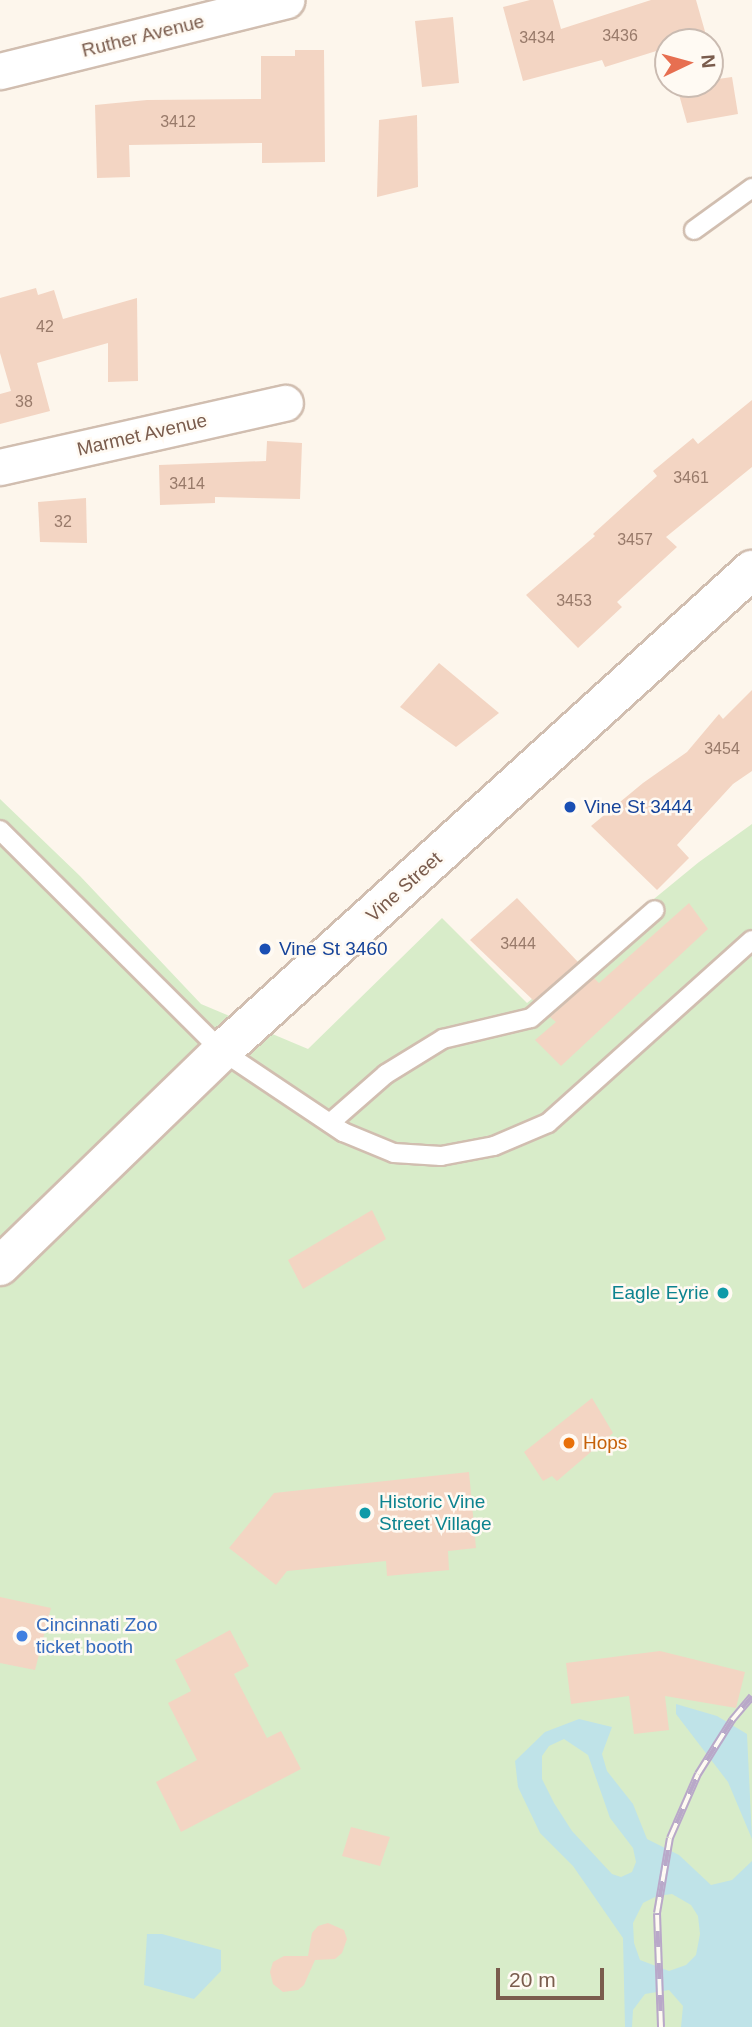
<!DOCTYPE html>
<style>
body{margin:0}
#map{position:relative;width:752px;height:2027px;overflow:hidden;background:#fdf6ec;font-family:Helvetica,sans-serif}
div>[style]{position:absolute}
.green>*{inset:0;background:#d8ecc9}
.water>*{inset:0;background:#bfe3e8}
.building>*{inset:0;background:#f3d5c3}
.roads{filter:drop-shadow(2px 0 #d1beb0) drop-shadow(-2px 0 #d1beb0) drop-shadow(0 2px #d1beb0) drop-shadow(0 -2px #d1beb0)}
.lane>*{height:18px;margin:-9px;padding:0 9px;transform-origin:9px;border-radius:9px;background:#fff}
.street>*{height:35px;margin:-17.5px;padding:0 17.5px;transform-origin:17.5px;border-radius:17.5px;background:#fff}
.secondary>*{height:38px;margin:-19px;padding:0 19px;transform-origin:19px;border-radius:19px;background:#fff}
.rail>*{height:8px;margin-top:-4px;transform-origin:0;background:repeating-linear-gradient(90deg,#fffaf3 0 16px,#b9a8c9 0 32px);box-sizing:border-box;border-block:2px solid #b9a8c9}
.dots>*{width:19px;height:19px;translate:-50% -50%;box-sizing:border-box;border:4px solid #fffaf3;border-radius:50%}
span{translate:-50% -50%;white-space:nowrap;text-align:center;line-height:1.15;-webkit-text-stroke:5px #fffaf3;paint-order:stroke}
.number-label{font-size:16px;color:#987a6a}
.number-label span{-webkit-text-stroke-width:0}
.street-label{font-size:19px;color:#7a5c4d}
.transit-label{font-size:19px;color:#164399}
.left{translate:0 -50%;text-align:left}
.culture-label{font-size:19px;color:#0d838f}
.right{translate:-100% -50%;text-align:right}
.food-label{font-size:19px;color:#c56008}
.shop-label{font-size:19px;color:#366cbe}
.north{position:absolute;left:654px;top:28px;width:70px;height:70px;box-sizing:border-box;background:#fffaf3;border:2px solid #cabbb1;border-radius:50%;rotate:85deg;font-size:19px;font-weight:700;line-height:28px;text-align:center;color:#7a5c4d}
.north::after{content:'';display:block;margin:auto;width:24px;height:32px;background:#e76f51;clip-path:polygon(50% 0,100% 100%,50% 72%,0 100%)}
.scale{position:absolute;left:496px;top:1968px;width:108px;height:32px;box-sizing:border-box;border:4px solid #7a5c4d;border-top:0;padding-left:9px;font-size:21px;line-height:24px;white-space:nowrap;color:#7a5c4d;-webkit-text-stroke:5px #fffaf3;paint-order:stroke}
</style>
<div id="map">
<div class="green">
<i style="clip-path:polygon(0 799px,80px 876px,201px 1004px,308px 1049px,442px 918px,527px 1003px,699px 862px,752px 824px,752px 2027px,0 2027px)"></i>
</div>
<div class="water">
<i style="clip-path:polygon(676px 1704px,717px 1716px,747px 1734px,752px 1839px,728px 1782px,676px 1714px)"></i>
<i style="clip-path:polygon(evenodd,579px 1719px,612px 1727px,602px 1754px,607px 1771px,633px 1804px,647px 1839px,679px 1855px,711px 1885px,732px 1880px,752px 1861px,752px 2027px,681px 2027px,683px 2006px,669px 1990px,645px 1994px,633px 2010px,632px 2027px,625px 2027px,623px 1938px,573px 1866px,540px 1833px,518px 1787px,515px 1761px,545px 1732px,579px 1719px,564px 1739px,588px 1755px,610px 1818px,633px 1848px,636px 1862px,632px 1872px,621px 1877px,612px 1874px,572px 1831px,554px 1803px,542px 1779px,542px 1756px,549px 1746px,564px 1739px,579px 1719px,672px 1894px,691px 1905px,698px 1916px,700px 1934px,696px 1955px,686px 1965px,669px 1971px,640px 1960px,634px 1943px,633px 1923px,643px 1903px,657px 1896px,672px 1894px)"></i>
<i style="clip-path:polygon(147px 1934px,162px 1934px,221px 1950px,221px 1971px,194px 1999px,144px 1985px)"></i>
</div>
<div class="building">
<i style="clip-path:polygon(530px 0,553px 0,561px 29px,651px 0,696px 0,708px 42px,668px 42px,668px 57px,666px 48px,605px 67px,602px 60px,523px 81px,503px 7px)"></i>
<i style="clip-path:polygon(453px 17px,459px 83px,422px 87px,415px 21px)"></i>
<i style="clip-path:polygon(295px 50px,324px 50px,325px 162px,262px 163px,262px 143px,129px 145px,130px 177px,97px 178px,95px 105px,147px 100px,261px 99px,261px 56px,295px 56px)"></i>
<i style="clip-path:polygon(710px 50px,718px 79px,732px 77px,738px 114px,687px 123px,676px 84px,710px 84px)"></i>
<i style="clip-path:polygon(417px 115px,418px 187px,377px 197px,379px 120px)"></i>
<i style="clip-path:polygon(36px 288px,38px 295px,54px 290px,63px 319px,137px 298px,138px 381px,108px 382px,108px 343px,37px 363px,50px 411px,0 424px,0 394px,11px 391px,0 353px,0 298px)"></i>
<i style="clip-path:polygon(752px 400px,752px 467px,666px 537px,677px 547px,617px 602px,622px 607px,578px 648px,526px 595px,595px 536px,593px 534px,657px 476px,653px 471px,693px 438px,698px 444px)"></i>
<i style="clip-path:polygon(267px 441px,302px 443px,300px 499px,215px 497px,215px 503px,160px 505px,159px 465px,266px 461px)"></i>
<i style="clip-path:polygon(86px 498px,87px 543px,40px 542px,38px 502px)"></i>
<i style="clip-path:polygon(439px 663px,499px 713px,456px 747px,400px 707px)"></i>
<i style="clip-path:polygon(752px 690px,752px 771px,733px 784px,677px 845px,689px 858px,657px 890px,591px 826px,643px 783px,687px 752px,719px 714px,723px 719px)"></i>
<i style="clip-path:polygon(517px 898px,578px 962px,534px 1001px,470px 940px)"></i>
<i style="clip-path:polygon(689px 903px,708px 929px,561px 1066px,535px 1040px,556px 1022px,550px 1017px,594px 978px,599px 983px)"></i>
<i style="clip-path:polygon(372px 1210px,386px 1239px,303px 1289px,288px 1260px)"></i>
<i style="clip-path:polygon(592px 1398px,613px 1433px,557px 1481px,552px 1476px,543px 1481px,524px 1452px)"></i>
<i style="clip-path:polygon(469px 1472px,476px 1548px,448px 1551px,449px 1570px,387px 1576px,386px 1561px,287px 1571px,276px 1585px,229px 1548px,274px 1493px)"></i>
<i style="clip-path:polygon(0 1597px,51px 1608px,35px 1670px,0 1663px)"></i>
<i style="clip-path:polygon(230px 1630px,249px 1666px,234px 1674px,267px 1738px,281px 1731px,301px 1769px,181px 1832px,156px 1782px,197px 1760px,168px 1703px,191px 1691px,175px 1660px)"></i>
<i style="clip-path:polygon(660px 1651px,745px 1672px,736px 1708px,665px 1696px,669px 1730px,634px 1734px,629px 1696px,571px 1704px,566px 1663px)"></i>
<i style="clip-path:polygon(351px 1827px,390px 1837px,380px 1866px,342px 1856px)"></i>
<i style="clip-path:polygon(328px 1923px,344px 1930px,347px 1939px,342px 1953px,335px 1959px,315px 1960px,304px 1985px,298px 1990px,283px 1992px,273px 1984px,270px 1972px,273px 1962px,284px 1956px,308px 1956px,312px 1933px,318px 1926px)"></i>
</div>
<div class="roads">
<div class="lane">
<i style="left:694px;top:230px;width:72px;rotate:-35.9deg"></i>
<i style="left:0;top:830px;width:313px;rotate:44.9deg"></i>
<i style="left:222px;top:1051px;width:146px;rotate:33.8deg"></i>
<i style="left:343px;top:1132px;width:55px;rotate:22.4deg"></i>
<i style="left:394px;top:1153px;width:47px;rotate:3.7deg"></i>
<i style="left:441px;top:1156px;width:54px;rotate:-10.7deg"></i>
<i style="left:494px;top:1146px;width:59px;rotate:-23.1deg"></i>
<i style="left:548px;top:1123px;width:274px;rotate:-41.9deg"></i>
<i style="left:330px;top:1123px;width:74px;rotate:-41.2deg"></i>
<i style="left:386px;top:1074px;width:67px;rotate:-31.6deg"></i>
<i style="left:443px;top:1039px;width:90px;rotate:-13.4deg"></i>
<i style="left:531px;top:1018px;width:164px;rotate:-41.1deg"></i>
</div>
<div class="street">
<i style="left:0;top:71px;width:295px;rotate:-13.9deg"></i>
<i style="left:0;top:467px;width:292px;rotate:-12.7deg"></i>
</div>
<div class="secondary">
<i style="left:0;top:1266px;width:309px;rotate:-44.1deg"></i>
<i style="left:222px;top:1051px;width:716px;rotate:-42.23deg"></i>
</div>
</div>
<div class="rail">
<i style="left:661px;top:2027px;width:114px;rotate:-92deg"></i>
<i style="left:657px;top:1913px;width:76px;rotate:-80.2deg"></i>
<i style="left:670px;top:1838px;width:70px;rotate:-66.4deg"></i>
<i style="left:698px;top:1774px;width:64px;rotate:-57.8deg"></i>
<i style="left:732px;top:1720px;width:31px;rotate:-50deg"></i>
</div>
<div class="dots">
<i style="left:570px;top:807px;background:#1a4fb4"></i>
<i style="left:265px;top:949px;background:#1a4fb4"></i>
<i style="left:723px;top:1293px;background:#0f9aa8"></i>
<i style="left:569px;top:1443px;background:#e8710a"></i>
<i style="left:365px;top:1513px;background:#0f9aa8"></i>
<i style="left:22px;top:1636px;background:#3f7fe0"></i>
</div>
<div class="number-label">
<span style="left:620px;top:36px">3436</span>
<span style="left:537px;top:38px">3434</span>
<span style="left:178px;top:122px">3412</span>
<span style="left:45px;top:327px">42</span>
<span style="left:24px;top:402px">38</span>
<span style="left:691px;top:478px">3461</span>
<span style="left:187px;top:484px">3414</span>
<span style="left:63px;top:522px">32</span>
<span style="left:635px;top:540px">3457</span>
<span style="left:574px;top:601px">3453</span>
<span style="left:722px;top:749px">3454</span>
<span style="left:518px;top:944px">3444</span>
</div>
<div class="street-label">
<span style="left:143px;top:36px;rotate:-14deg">Ruther Avenue</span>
<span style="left:142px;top:435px;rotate:-13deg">Marmet Avenue</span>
<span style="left:404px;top:887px;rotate:-42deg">Vine Street</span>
</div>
<div class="transit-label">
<span class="left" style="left:584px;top:807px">Vine St 3444</span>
<span class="left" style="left:279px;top:949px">Vine St 3460</span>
</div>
<div class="culture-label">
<span class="right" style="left:709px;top:1293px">Eagle Eyrie</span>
<span class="left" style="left:379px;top:1513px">Historic Vine<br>Street Village</span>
</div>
<div class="food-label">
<span class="left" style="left:583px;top:1443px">Hops</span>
</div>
<div class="shop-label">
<span class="left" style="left:36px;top:1636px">Cincinnati Zoo<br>ticket booth</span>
</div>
<div class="north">N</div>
<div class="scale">20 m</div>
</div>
